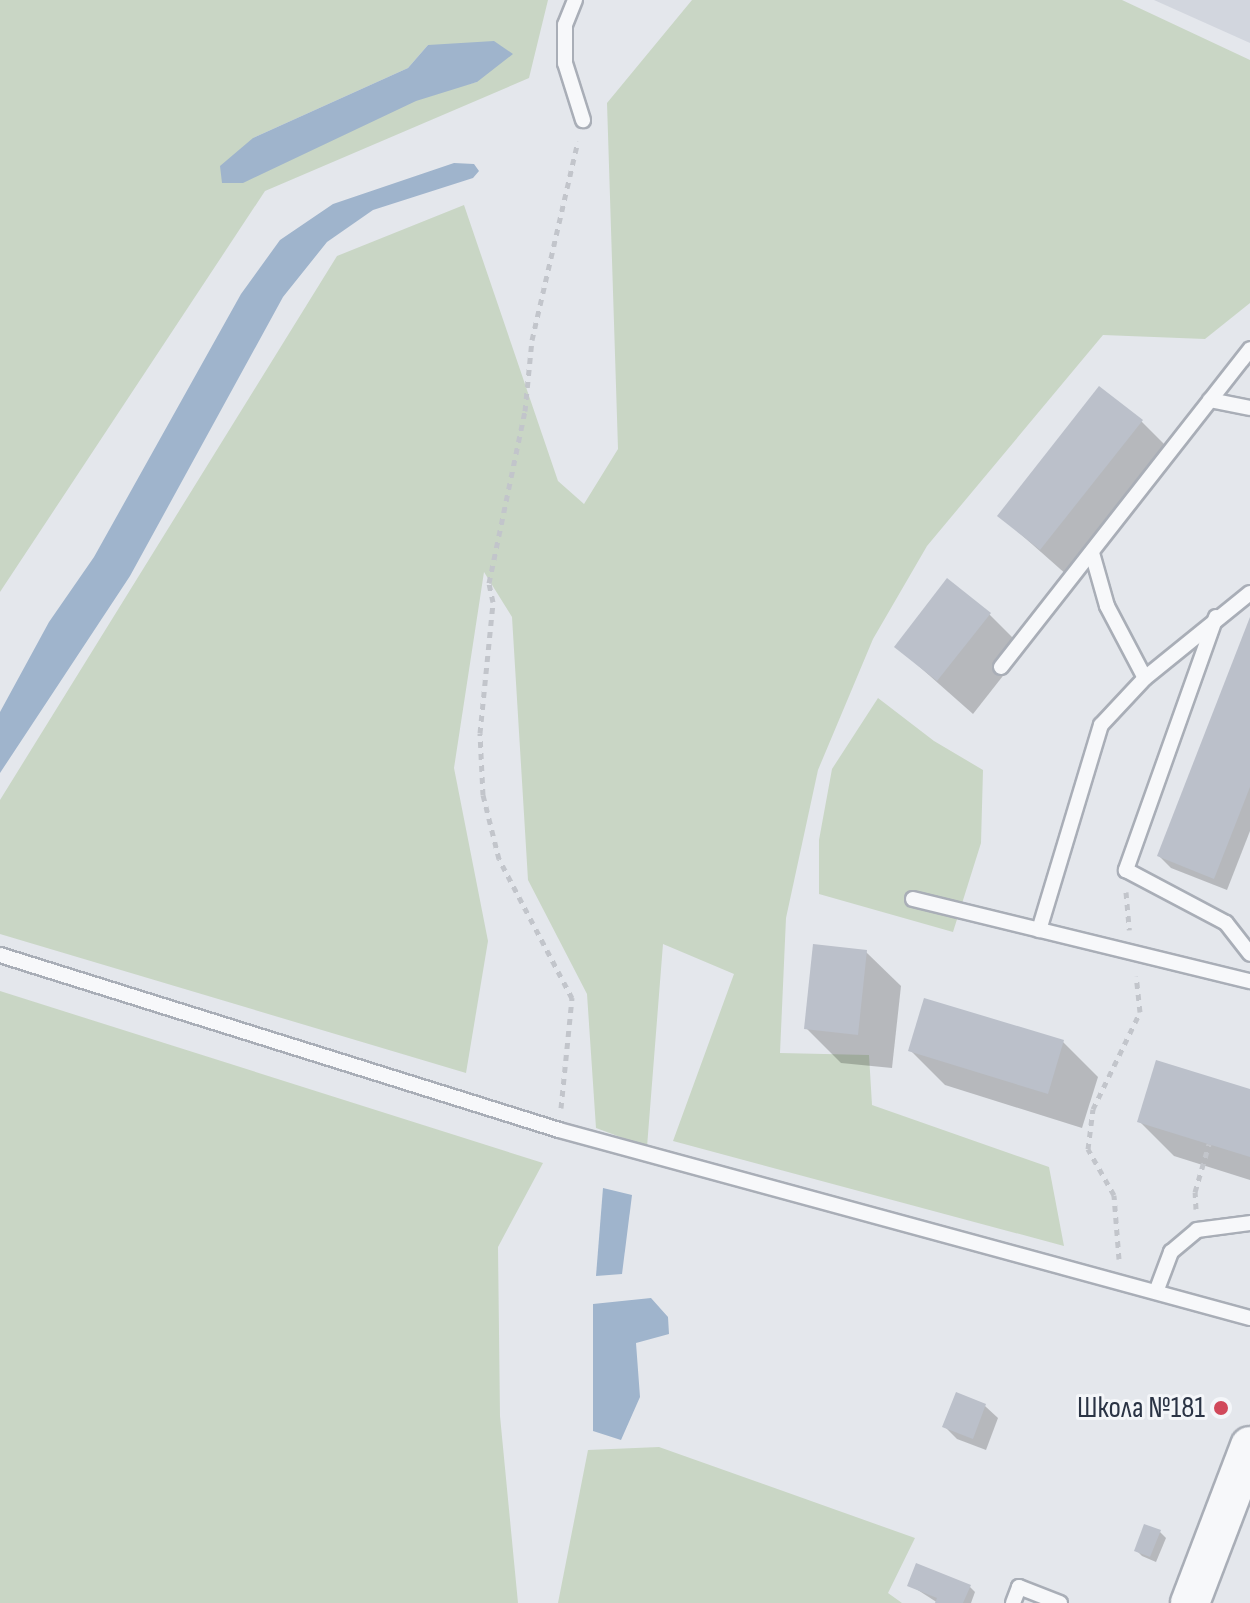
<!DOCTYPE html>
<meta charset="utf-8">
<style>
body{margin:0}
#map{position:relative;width:1250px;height:1603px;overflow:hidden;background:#e4e7ec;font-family:"Sofia Sans Condensed",sans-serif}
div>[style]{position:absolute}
.built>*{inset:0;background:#d2d6de}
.green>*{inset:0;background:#c9d6c5}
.water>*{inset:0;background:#9fb4cc}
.shadow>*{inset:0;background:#0003}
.building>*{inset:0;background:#bbc0ca}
.path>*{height:5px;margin-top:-2.5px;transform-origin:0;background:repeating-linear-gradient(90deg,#c2c5cb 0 6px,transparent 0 12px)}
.roads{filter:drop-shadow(2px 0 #a9aeb7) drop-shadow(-2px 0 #a9aeb7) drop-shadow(0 2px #a9aeb7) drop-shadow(0 -2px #a9aeb7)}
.service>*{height:14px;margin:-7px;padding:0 7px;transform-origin:7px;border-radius:7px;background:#f7f8fa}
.tertiary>*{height:38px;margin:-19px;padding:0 19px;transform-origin:19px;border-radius:19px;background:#f7f8fa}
.dots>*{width:22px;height:22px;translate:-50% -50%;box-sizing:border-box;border:4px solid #f4f6f9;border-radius:50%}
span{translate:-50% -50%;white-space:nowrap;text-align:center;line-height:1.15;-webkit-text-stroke:6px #f4f6f9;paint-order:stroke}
.poi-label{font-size:30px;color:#2b3445}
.right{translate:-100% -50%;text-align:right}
</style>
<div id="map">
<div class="built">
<i style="clip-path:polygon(1154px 0,1250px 0,1250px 43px)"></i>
</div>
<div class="green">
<i style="clip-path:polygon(evenodd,0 0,548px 0,529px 78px,265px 191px,0 592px,0 0,428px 45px,477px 82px,253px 138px,408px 68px,428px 45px)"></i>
<i style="clip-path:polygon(692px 0,1122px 0,1250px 60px,1250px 303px,1205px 339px,1103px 335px,927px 546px,873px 639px,818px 770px,786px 918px,780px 1053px,869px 1055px,872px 1105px,1049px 1167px,1064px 1246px,673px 1141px,734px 974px,663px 944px,647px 1147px,596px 1128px,587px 994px,528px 880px,512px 617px,484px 572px,454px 768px,488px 941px,466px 1073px,0 934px,0 800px,337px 256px,464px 205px,558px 481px,584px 504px,618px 449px,607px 103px)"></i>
<i style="clip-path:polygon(878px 698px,934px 741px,983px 770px,981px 843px,953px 932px,819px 894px,819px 840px,832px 769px)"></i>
<i style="clip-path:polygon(0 991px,543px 1163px,498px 1247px,500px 1416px,518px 1603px,0 1603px)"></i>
<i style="clip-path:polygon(659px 1447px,915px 1538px,888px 1593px,902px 1603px,558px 1603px,588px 1450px)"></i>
</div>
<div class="water">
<i style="clip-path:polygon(494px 41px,513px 54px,477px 82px,416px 101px,243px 183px,222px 183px,220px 166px,253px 138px,408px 68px,428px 45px)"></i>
<i style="clip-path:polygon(454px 163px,474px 164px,479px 171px,473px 178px,373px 210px,327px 242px,283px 297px,130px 576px,0 773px,0 712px,49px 622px,94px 557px,241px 294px,280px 240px,333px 204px)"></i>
<i style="clip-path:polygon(603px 1188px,632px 1195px,622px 1274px,596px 1276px)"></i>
<i style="clip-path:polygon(651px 1298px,668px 1317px,669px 1334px,636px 1343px,640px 1397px,621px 1440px,593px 1431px,593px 1304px)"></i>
</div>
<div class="shadow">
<i style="clip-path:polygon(1141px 421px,1176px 456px,1076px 583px,1000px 516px)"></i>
<i style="clip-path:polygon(989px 614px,1024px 649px,973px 714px,896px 646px)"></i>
<i style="clip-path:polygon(1250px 622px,1250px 831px,1227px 890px,1171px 868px,1159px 856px)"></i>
<i style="clip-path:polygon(866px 952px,901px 986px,892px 1068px,841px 1063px,806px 1028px)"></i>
<i style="clip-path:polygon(1063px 1042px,1098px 1077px,1082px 1128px,945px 1085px,910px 1050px)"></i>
<i style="clip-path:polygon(1250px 1091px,1250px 1180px,1174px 1156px,1139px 1121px)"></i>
<i style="clip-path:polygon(957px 1395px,985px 1406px,998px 1418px,986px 1450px,957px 1439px,945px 1427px)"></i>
<i style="clip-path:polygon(1160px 1532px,1166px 1538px,1156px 1562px,1142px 1556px,1136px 1550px)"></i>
<i style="clip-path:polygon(910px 1585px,969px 1586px,975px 1592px,971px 1603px,938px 1603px)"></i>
</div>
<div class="building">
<i style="clip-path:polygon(1099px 386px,1143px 420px,1040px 550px,997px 516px)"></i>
<i style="clip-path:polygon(947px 578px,991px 613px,937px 681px,894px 647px)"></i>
<i style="clip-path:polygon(1250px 617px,1250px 787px,1214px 879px,1157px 856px)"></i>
<i style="clip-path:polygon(813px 944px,867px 950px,858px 1035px,804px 1029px)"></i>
<i style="clip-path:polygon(924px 998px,1064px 1040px,1048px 1094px,908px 1051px)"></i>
<i style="clip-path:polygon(1156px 1060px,1250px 1089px,1250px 1157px,1137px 1122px)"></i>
<i style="clip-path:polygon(956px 1392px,986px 1404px,973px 1439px,942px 1427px)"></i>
<i style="clip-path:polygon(1144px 1524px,1161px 1530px,1150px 1557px,1134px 1551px)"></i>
<i style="clip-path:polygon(916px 1563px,971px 1585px,963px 1603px,935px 1603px,937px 1598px,907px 1586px)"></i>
</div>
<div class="path">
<i style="left:1126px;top:892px;width:38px;rotate:85deg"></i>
<i style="left:561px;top:1108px;width:111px;rotate:-84.3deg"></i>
<i style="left:572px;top:998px;width:157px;rotate:-117.7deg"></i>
<i style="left:499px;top:859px;width:66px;rotate:-104deg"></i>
<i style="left:483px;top:795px;width:62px;rotate:-92.8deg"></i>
<i style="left:480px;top:733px;width:132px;rotate:-84.3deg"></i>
<i style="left:493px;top:602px;width:19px;rotate:-102deg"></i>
<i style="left:489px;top:583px;width:176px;rotate:-78.2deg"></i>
<i style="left:525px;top:411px;width:71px;rotate:-84.4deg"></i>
<i style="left:532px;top:340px;width:204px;rotate:-77deg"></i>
<i style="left:1196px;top:1209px;width:17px;rotate:-93deg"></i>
<i style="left:1195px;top:1192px;width:50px;rotate:-73.7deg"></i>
<i style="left:1119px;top:1259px;width:64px;rotate:-94.5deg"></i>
<i style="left:1114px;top:1195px;width:53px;rotate:-119.5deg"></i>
<i style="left:1088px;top:1149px;width:40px;rotate:-82.9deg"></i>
<i style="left:1093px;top:1109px;width:108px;rotate:-64.1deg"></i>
<i style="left:1140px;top:1012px;width:36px;rotate:-96deg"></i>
</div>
<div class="roads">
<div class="service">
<i style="left:575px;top:0;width:27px;rotate:112deg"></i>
<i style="left:565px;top:25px;width:38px;rotate:90deg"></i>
<i style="left:565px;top:63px;width:60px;rotate:72.5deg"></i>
<i style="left:1210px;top:400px;width:41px;rotate:11.3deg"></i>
<i style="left:1092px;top:553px;width:55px;rotate:74.2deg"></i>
<i style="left:1107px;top:606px;width:81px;rotate:62.2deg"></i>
<i style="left:1216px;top:617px;width:269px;rotate:109.6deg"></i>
<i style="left:1126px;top:870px;width:113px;rotate:27.9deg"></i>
<i style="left:1226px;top:923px;width:39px;rotate:52deg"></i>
<i style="left:1001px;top:667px;width:404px;rotate:-51.9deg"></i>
<i style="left:913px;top:899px;width:347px;rotate:13.7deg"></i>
<i style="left:1039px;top:930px;width:214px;rotate:-73.2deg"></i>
<i style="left:1101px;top:725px;width:64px;rotate:-46.9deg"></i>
<i style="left:1145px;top:678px;width:135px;rotate:-39deg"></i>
<i style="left:0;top:955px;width:586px;rotate:17.38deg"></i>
<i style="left:559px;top:1130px;width:716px;rotate:15.22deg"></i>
<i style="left:1156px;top:1292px;width:43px;rotate:-69.4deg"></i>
<i style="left:1171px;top:1252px;width:34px;rotate:-40deg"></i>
<i style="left:1197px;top:1230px;width:53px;rotate:-7.5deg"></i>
<i style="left:1013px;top:1603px;width:17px;rotate:-69deg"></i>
<i style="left:1019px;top:1587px;width:44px;rotate:21.3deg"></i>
</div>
<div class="tertiary">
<i style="left:1190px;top:1603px;width:168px;rotate:-69.1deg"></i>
</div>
</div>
<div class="dots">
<i style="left:1221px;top:1408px;background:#d1495b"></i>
</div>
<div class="poi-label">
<span class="right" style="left:1205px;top:1408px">Школа №181</span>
</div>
</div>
